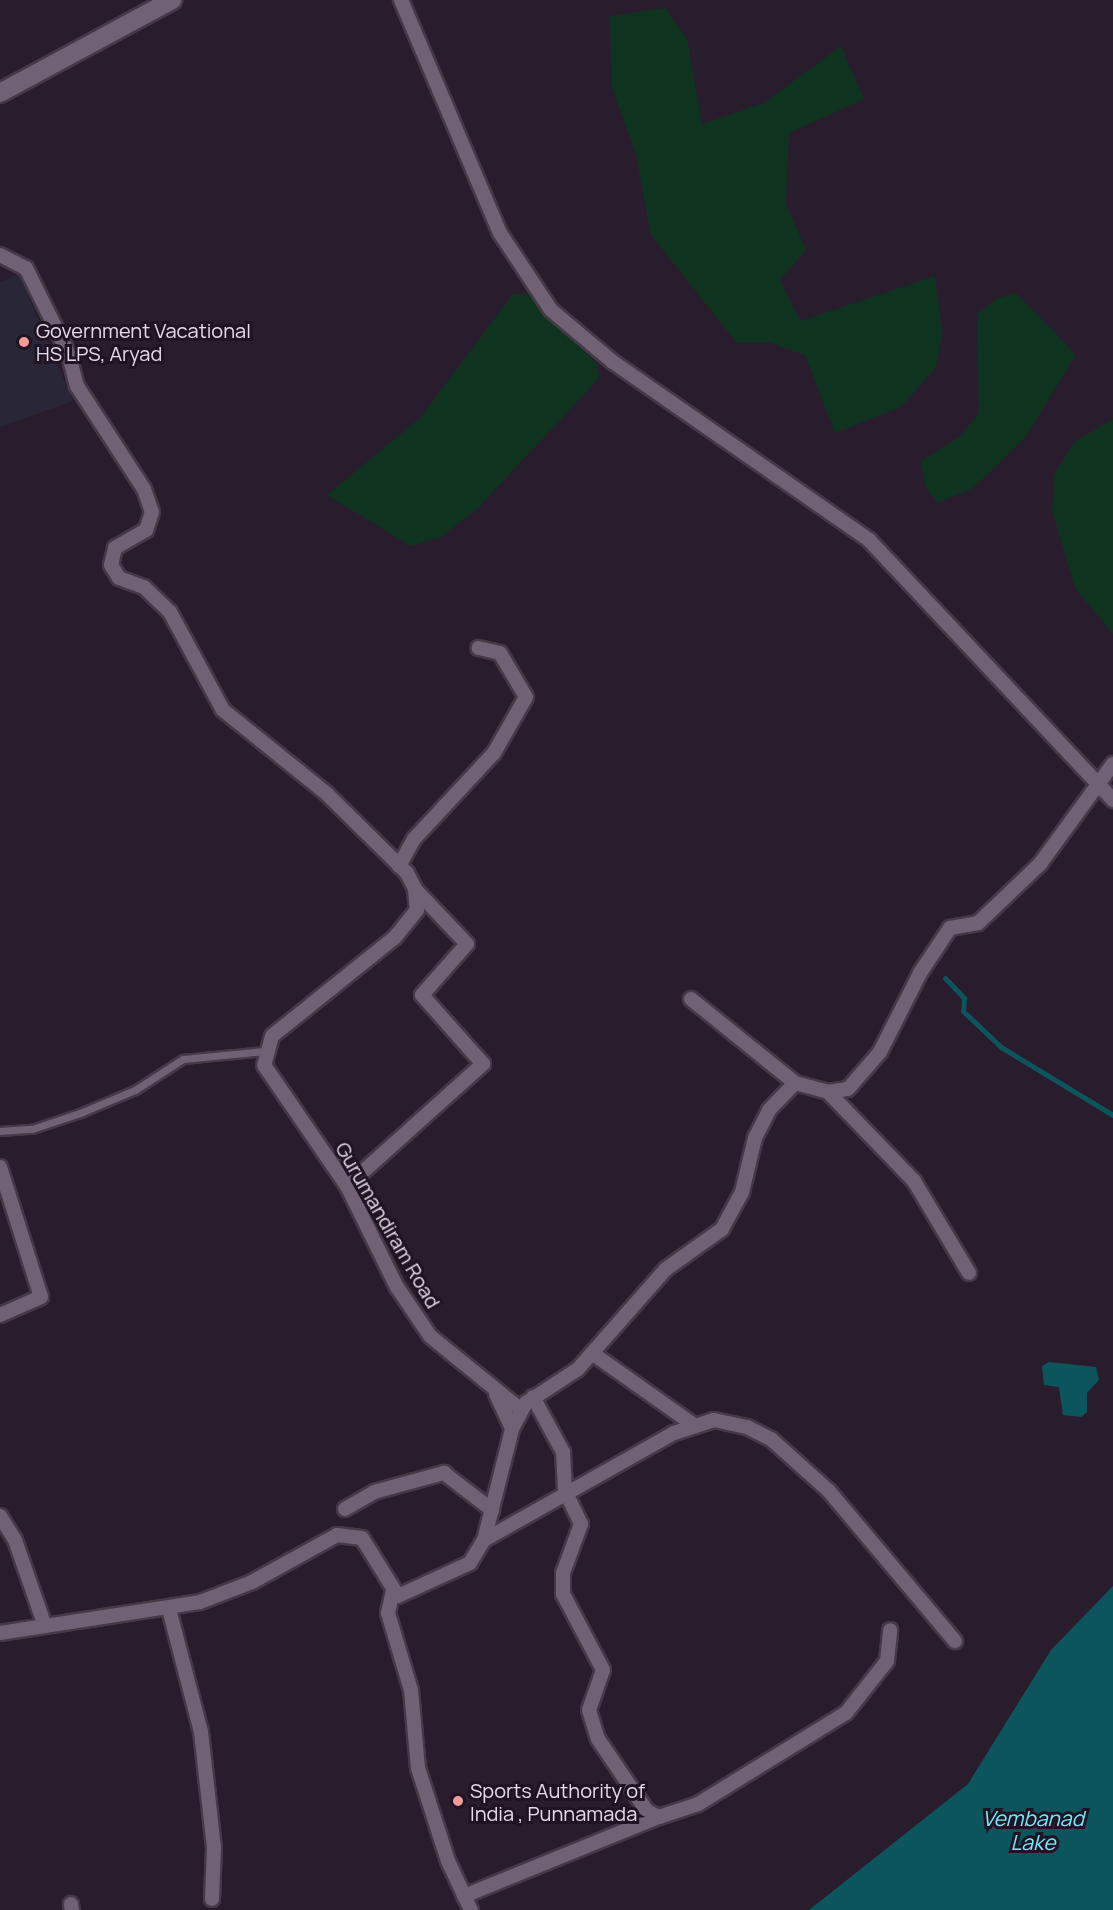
<!DOCTYPE html>
<style>
body{margin:0}
#map{position:relative;width:1113px;height:1910px;overflow:hidden;background:#291c2d;font-family:Manrope,sans-serif}
div>[style]{position:absolute}
.education>*{inset:0;background:#292737}
.green>*{inset:0;background:#0e3420}
.water>*{inset:0;background:#0d555c}
.stream>*{height:5px;margin:-2.5px;padding:0 2.5px;transform-origin:2.5px;border-radius:2.5px;background:#0d555c}
.roads{filter:drop-shadow(2px 0 #453947) drop-shadow(-2px 0 #453947) drop-shadow(0 2px #453947) drop-shadow(0 -2px #453947)}
.lane>*{height:7px;margin:-3.5px;padding:0 3.5px;transform-origin:3.5px;border-radius:3.5px;background:#716175}
.street>*{height:14px;margin:-7px;padding:0 7px;transform-origin:7px;border-radius:7px;background:#716175}
.secondary>*{height:18px;margin:-9px;padding:0 9px;transform-origin:9px;border-radius:9px;background:#716175}
.dots>*{width:16px;height:16px;translate:-50% -50%;box-sizing:border-box;border:3px solid #201324;border-radius:50%}
span{translate:-50% -50%;white-space:nowrap;text-align:center;line-height:1.15;-webkit-text-stroke:6px #201324;paint-order:stroke}
.poi-label{font-size:20px;color:#e5dce7}
.left{translate:0 -50%;text-align:left}
.street-label{font-size:20px;color:#e5dce7}
.water-label{font-size:21px;color:#6fecfa;font-style:italic}
</style>
<div id="map">
<div class="education">
<i style="clip-path:polygon(19px 274px,73px 401px,0 427px,0 282px)"></i>
</div>
<div class="green">
<i style="clip-path:polygon(665px 8px,687px 39px,702px 124px,764px 103px,841px 46px,864px 99px,789px 133px,786px 204px,806px 250px,780px 280px,800px 321px,935px 276px,942px 334px,936px 367px,901px 407px,835px 433px,805px 355px,768px 342px,736px 342px,651px 235px,636px 155px,612px 88px,610px 16px)"></i>
<i style="clip-path:polygon(1016px 293px,1076px 355px,1024px 439px,973px 488px,938px 503px,925px 487px,921px 461px,960px 436px,979px 413px,977px 314px,996px 299px)"></i>
<i style="clip-path:polygon(513px 294px,530px 294px,597px 364px,599px 378px,478px 508px,441px 537px,411px 546px,327px 495px,420px 418px)"></i>
<i style="clip-path:polygon(1113px 419px,1113px 634px,1075px 588px,1052px 510px,1054px 475px,1074px 442px)"></i>
</div>
<div class="water">
<i style="clip-path:polygon(1049px 1362px,1096px 1367px,1099px 1380px,1087px 1393px,1087px 1412px,1081px 1417px,1063px 1415px,1059px 1387px,1044px 1385px,1042px 1366px)"></i>
<i style="clip-path:polygon(1113px 1586px,1113px 1910px,809px 1910px,968px 1784px,1051px 1650px)"></i>
</div>
<div class="stream">
<i style="left:945px;top:978px;width:28px;rotate:46deg"></i>
<i style="left:964px;top:998px;width:13px;rotate:94deg"></i>
<i style="left:963px;top:1011px;width:52px;rotate:43.5deg"></i>
<i style="left:1001px;top:1047px;width:131px;rotate:31.3deg"></i>
</div>
<div class="roads">
<div class="lane">
<i style="left:0;top:1131px;width:32px;rotate:-4deg"></i>
<i style="left:32px;top:1129px;width:51px;rotate:-18.4deg"></i>
<i style="left:80px;top:1113px;width:60px;rotate:-22.7deg"></i>
<i style="left:135px;top:1090px;width:57px;rotate:-32.9deg"></i>
<i style="left:183px;top:1059px;width:82px;rotate:-5.6deg"></i>
</div>
<div class="street">
<i style="left:401px;top:0;width:253px;rotate:67deg"></i>
<i style="left:500px;top:233px;width:92px;rotate:56.5deg"></i>
<i style="left:551px;top:310px;width:81px;rotate:40deg"></i>
<i style="left:613px;top:362px;width:312px;rotate:34.8deg"></i>
<i style="left:869px;top:540px;width:357px;rotate:46.8deg"></i>
<i style="left:0;top:255px;width:29px;rotate:27deg"></i>
<i style="left:26px;top:268px;width:97px;rotate:63.7deg"></i>
<i style="left:69px;top:355px;width:32px;rotate:76deg"></i>
<i style="left:77px;top:386px;width:123px;rotate:57deg"></i>
<i style="left:144px;top:489px;width:24px;rotate:71deg"></i>
<i style="left:152px;top:512px;width:19px;rotate:108deg"></i>
<i style="left:146px;top:530px;width:36px;rotate:150deg"></i>
<i style="left:115px;top:548px;width:17px;rotate:103deg"></i>
<i style="left:111px;top:565px;width:15px;rotate:58deg"></i>
<i style="left:119px;top:578px;width:27px;rotate:20deg"></i>
<i style="left:144px;top:587px;width:36px;rotate:44deg"></i>
<i style="left:170px;top:612px;width:111px;rotate:61.6deg"></i>
<i style="left:223px;top:710px;width:134px;rotate:38.9deg"></i>
<i style="left:327px;top:794px;width:112px;rotate:44.6deg"></i>
<i style="left:407px;top:873px;width:18px;rotate:63deg"></i>
<i style="left:415px;top:889px;width:21px;rotate:85deg"></i>
<i style="left:417px;top:910px;width:36px;rotate:129deg"></i>
<i style="left:394px;top:938px;width:156px;rotate:141.2deg"></i>
<i style="left:272px;top:1036px;width:30px;rotate:105deg"></i>
<i style="left:264px;top:1065px;width:147px;rotate:55.6deg"></i>
<i style="left:347px;top:1186px;width:113px;rotate:63.7deg"></i>
<i style="left:397px;top:1287px;width:59px;rotate:56deg"></i>
<i style="left:430px;top:1336px;width:117px;rotate:39.1deg"></i>
<i style="left:399px;top:866px;width:31px;rotate:-61deg"></i>
<i style="left:414px;top:839px;width:117px;rotate:-47.1deg"></i>
<i style="left:494px;top:753px;width:64px;rotate:-60.3deg"></i>
<i style="left:526px;top:697px;width:51px;rotate:-120.6deg"></i>
<i style="left:500px;top:653px;width:22px;rotate:-167deg"></i>
<i style="left:691px;top:999px;width:134px;rotate:38.9deg"></i>
<i style="left:828px;top:1092px;width:124px;rotate:46deg"></i>
<i style="left:914px;top:1181px;width:107px;rotate:59.1deg"></i>
<i style="left:0;top:1167px;width:136px;rotate:72.5deg"></i>
<i style="left:41px;top:1297px;width:45px;rotate:156.3deg"></i>
<i style="left:347px;top:1186px;width:183px;rotate:-41.9deg"></i>
<i style="left:483px;top:1064px;width:92px;rotate:-131.5deg"></i>
<i style="left:422px;top:995px;width:68px;rotate:-48.6deg"></i>
<i style="left:467px;top:944px;width:76px;rotate:-133.4deg"></i>
<i style="left:592px;top:1353px;width:126px;rotate:35.3deg"></i>
<i style="left:496px;top:1394px;width:38px;rotate:65deg"></i>
<i style="left:533px;top:1397px;width:63px;rotate:61.4deg"></i>
<i style="left:563px;top:1452px;width:39px;rotate:87deg"></i>
<i style="left:565px;top:1491px;width:37px;rotate:64deg"></i>
<i style="left:581px;top:1524px;width:52px;rotate:110.2deg"></i>
<i style="left:563px;top:1573px;width:21px;rotate:90deg"></i>
<i style="left:563px;top:1594px;width:86px;rotate:62.2deg"></i>
<i style="left:603px;top:1670px;width:42px;rotate:109.3deg"></i>
<i style="left:589px;top:1710px;width:30px;rotate:73deg"></i>
<i style="left:598px;top:1739px;width:87px;rotate:55.8deg"></i>
<i style="left:647px;top:1811px;width:13px;rotate:27deg"></i>
<i style="left:659px;top:1817px;width:41px;rotate:-18.4deg"></i>
<i style="left:698px;top:1804px;width:174px;rotate:-31.6deg"></i>
<i style="left:846px;top:1713px;width:66px;rotate:-51.7deg"></i>
<i style="left:887px;top:1661px;width:31px;rotate:-84deg"></i>
<i style="left:345px;top:1509px;width:34px;rotate:-30deg"></i>
<i style="left:374px;top:1492px;width:73px;rotate:-15.2deg"></i>
<i style="left:444px;top:1473px;width:61px;rotate:37.6deg"></i>
<i style="left:0;top:1516px;width:28px;rotate:58deg"></i>
<i style="left:15px;top:1540px;width:91px;rotate:70.8deg"></i>
<i style="left:484px;top:1540px;width:218px;rotate:-29.4deg"></i>
<i style="left:674px;top:1433px;width:42px;rotate:-18deg"></i>
<i style="left:714px;top:1420px;width:34px;rotate:12deg"></i>
<i style="left:747px;top:1427px;width:27px;rotate:27deg"></i>
<i style="left:771px;top:1439px;width:78px;rotate:41.9deg"></i>
<i style="left:829px;top:1491px;width:196px;rotate:50deg"></i>
<i style="left:393px;top:1591px;width:23px;rotate:103deg"></i>
<i style="left:388px;top:1613px;width:80px;rotate:73.4deg"></i>
<i style="left:411px;top:1690px;width:78px;rotate:84.9deg"></i>
<i style="left:418px;top:1768px;width:98px;rotate:72.1deg"></i>
<i style="left:448px;top:1861px;width:54px;rotate:64.9deg"></i>
<i style="left:169px;top:1609px;width:127px;rotate:75.4deg"></i>
<i style="left:201px;top:1732px;width:116px;rotate:83.6deg"></i>
<i style="left:214px;top:1847px;width:52px;rotate:92.2deg"></i>
<i style="left:0;top:1633px;width:202px;rotate:-8.8deg"></i>
<i style="left:200px;top:1602px;width:56px;rotate:-21deg"></i>
<i style="left:252px;top:1582px;width:97px;rotate:-28.9deg"></i>
<i style="left:337px;top:1535px;width:25px;rotate:7deg"></i>
<i style="left:362px;top:1538px;width:68px;rotate:58.2deg"></i>
<i style="left:398px;top:1596px;width:79px;rotate:-24.6deg"></i>
<i style="left:470px;top:1563px;width:27px;rotate:-59deg"></i>
<i style="left:484px;top:1540px;width:114px;rotate:-75.8deg"></i>
<i style="left:512px;top:1429px;width:30px;rotate:-62deg"></i>
<i style="left:526px;top:1403px;width:62px;rotate:-33.2deg"></i>
<i style="left:578px;top:1369px;width:133px;rotate:-48.7deg"></i>
<i style="left:666px;top:1269px;width:69px;rotate:-35.5deg"></i>
<i style="left:722px;top:1229px;width:42px;rotate:-61.6deg"></i>
<i style="left:742px;top:1192px;width:56px;rotate:-76.5deg"></i>
<i style="left:755px;top:1138px;width:31px;rotate:-63deg"></i>
<i style="left:769px;top:1110px;width:37px;rotate:-46deg"></i>
<i style="left:795px;top:1083px;width:34px;rotate:15deg"></i>
<i style="left:828px;top:1092px;width:20px;rotate:-9deg"></i>
<i style="left:848px;top:1089px;width:49px;rotate:-49.1deg"></i>
<i style="left:880px;top:1052px;width:89px;rotate:-63.1deg"></i>
<i style="left:920px;top:973px;width:54px;rotate:-56.3deg"></i>
<i style="left:950px;top:928px;width:28px;rotate:-10deg"></i>
<i style="left:978px;top:923px;width:86px;rotate:-43.6deg"></i>
<i style="left:1040px;top:864px;width:124px;rotate:-53.9deg"></i>
<i style="left:464px;top:1896px;width:210px;rotate:-22.1deg"></i>
<i style="left:71px;top:1904px;width:6px;rotate:81deg"></i>
</div>
<div class="secondary">
<i style="left:0;top:93px;width:196px;rotate:-28.4deg"></i>
</div>
</div>
<div class="dots">
<i style="left:24px;top:342px;background:#f59b97"></i>
<i style="left:458px;top:1801px;background:#f59b97"></i>
</div>
<div class="poi-label">
<span class="left" style="left:36px;top:342px">Government Vacational<br>HS LPS, Aryad</span>
<span class="left" style="left:470px;top:1802px">Sports Authority of<br>India , Punnamada</span>
</div>
<div class="street-label">
<span style="left:388px;top:1225px;rotate:60deg">Gurumandiram Road</span>
</div>
<div class="water-label">
<span style="left:1033px;top:1830px">Vembanad<br>Lake</span>
</div>
</div>
